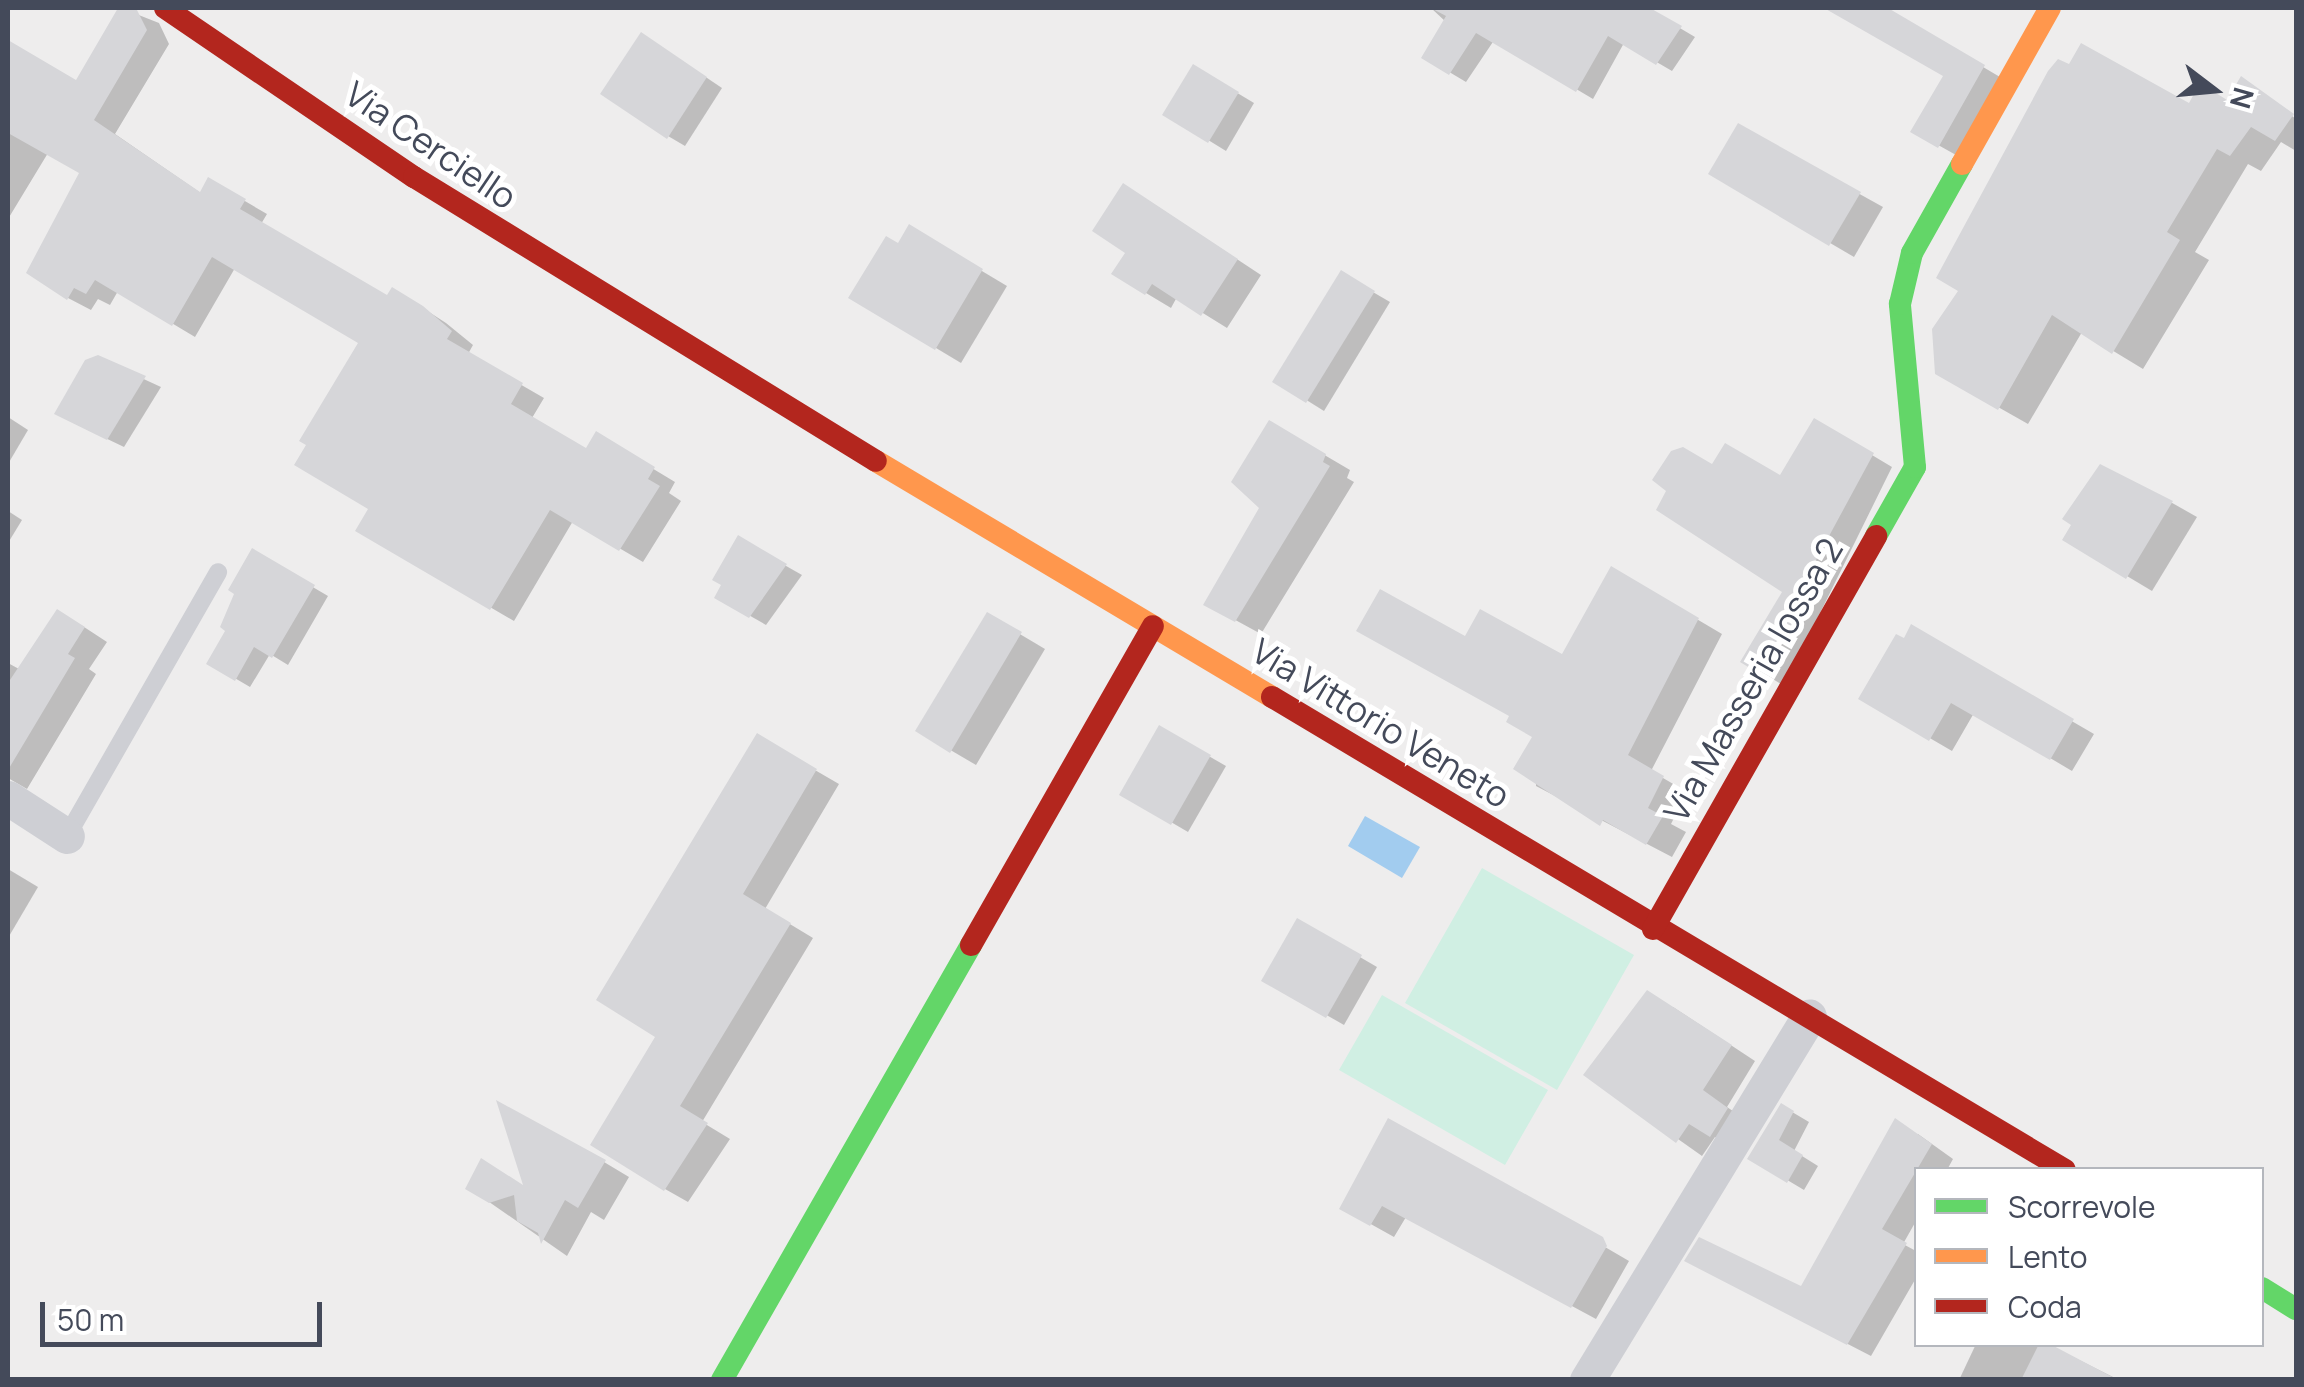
<!DOCTYPE html>
<style>
body{margin:0}
#map{position:relative;width:2304px;height:1387px;overflow:hidden;background:#eeeded;font-family:Manrope,sans-serif}
div>[style]{position:absolute}
.green>*{inset:0;background:#d0efe3}
.water>*{inset:0;background:#a2ccef}
.shadow>*{inset:0;background:#0003}
.building>*{inset:0;background:#d6d6d9}
.lane>*{height:18px;margin:-9px;padding:0 9px;transform-origin:9px;border-radius:9px;background:#cecfd4}
.street>*{height:35px;margin:-17.5px;padding:0 17.5px;transform-origin:17.5px;border-radius:17.5px;background:#cecfd4}
.fast>*{height:22px;margin:-11px;padding:0 11px;transform-origin:11px;border-radius:11px;background:#63d668}
.slow>*{height:22px;margin:-11px;padding:0 11px;transform-origin:11px;border-radius:11px;background:#ff974d}
.jam>*{height:22px;margin:-11px;padding:0 11px;transform-origin:11px;border-radius:11px;background:#b3261e}
span{translate:-50% -50%;white-space:nowrap;text-align:center;line-height:1.15;-webkit-text-stroke:10px #fff;paint-order:stroke}
.street-label{font-size:35px;color:#444a5a}
.frame{position:absolute;inset:0;border:10px solid #444a5a;pointer-events:none}
.legend{position:absolute;left:1914px;top:1167px;width:350px;height:180px;box-sizing:border-box;background:#fff;border:2px solid #b4b7bd;margin:0;padding:12px 18px;list-style:none;font-size:30px;color:#444a5a}
.legend li{display:flex;align-items:center;gap:20px;height:50px}
.legend b{width:50px;border:2px solid #b4b7bd}
.north{position:absolute;left:2164px;top:40px;width:100px;height:100px;-webkit-text-stroke:8px #fff;paint-order:stroke;rotate:106deg;font-size:28px;font-weight:700;line-height:40px;text-align:center;color:#444a5a}
.north::after{content:'';display:block;margin:auto;width:35px;height:45px;background:#444a5a;clip-path:polygon(50% 0,100% 100%,50% 72%,0 100%)}
.scale{position:absolute;left:40px;top:1302px;width:282px;height:45px;box-sizing:border-box;border:5px solid #444a5a;border-top:0;padding-left:12px;font-size:30px;line-height:35px;white-space:nowrap;color:#444a5a;-webkit-text-stroke:8px #fff;paint-order:stroke}
</style>
<div id="map">
<div class="green">
<i style="clip-path:polygon(1482px 868px,1634px 955px,1557px 1090px,1405px 1003px)"></i>
<i style="clip-path:polygon(1382px 995px,1548px 1090px,1505px 1165px,1339px 1070px)"></i>
</div>
<div class="water">
<i style="clip-path:polygon(1365px 816px,1420px 847px,1402px 878px,1348px 846px)"></i>
</div>
<div class="shadow">
<i style="clip-path:polygon(121px 8px,159px 23px,169px 44px,115px 134px,202px 194px,209px 180px,267px 214px,261px 224px,388px 298px,415px 303px,446px 323px,473px 345px,468px 354px,544px 398px,532px 418px,587px 451px,597px 435px,675px 482px,669px 493px,681px 501px,643px 562px,573px 521px,514px 621px,358px 530px,372px 508px,362px 342px,235px 268px,195px 337px,118px 291px,110px 305px,98px 299px,91px 310px,68px 298px,82px 172px,48px 153px,8px 219px,8px 46px,77px 83px)"></i>
<i style="clip-path:polygon(1431px 8px,1483px 8px,1505px 24px,1466px 82px,1424px 57px,1446px 22px)"></i>
<i style="clip-path:polygon(1555px 8px,1646px 8px,1695px 37px,1672px 71px,1624px 43px,1593px 99px,1529px 61px)"></i>
<i style="clip-path:polygon(1834px 8px,1883px 8px,2000px 77px,1956px 155px,1913px 131px,1946px 75px)"></i>
<i style="clip-path:polygon(658px 45px,722px 88px,685px 146px,668px 136px)"></i>
<i style="clip-path:polygon(1194px 67px,1254px 103px,1226px 151px,1166px 114px)"></i>
<i style="clip-path:polygon(2050px 72px,2190px 107px,2228px 102px,2242px 79px,2296px 119px,2296px 151px,2281px 142px,2261px 171px,2248px 164px,2195px 252px,2209px 260px,2143px 369px,2082px 332px,2028px 424px,1938px 373px,1962px 291px,1938px 277px)"></i>
<i style="clip-path:polygon(1739px 127px,1883px 207px,1854px 257px,1712px 174px)"></i>
<i style="clip-path:polygon(1149px 201px,1261px 275px,1227px 328px,1177px 297px,1171px 308px,1146px 293px,1128px 252px)"></i>
<i style="clip-path:polygon(910px 228px,1007px 286px,961px 363px,936px 348px,899px 246px)"></i>
<i style="clip-path:polygon(1342px 274px,1390px 302px,1324px 411px,1276px 381px)"></i>
<i style="clip-path:polygon(98px 358px,161px 387px,124px 447px,74px 423px)"></i>
<i style="clip-path:polygon(8px 417px,28px 430px,8px 464px)"></i>
<i style="clip-path:polygon(1815px 421px,1892px 467px,1784px 686px,1744px 661px,1785px 591px,1713px 467px,1781px 479px)"></i>
<i style="clip-path:polygon(1270px 423px,1350px 470px,1347px 478px,1354px 482px,1261px 634px,1206px 604px,1262px 508px)"></i>
<i style="clip-path:polygon(2144px 487px,2197px 517px,2152px 591px,2065px 539px)"></i>
<i style="clip-path:polygon(8px 511px,22px 520px,8px 543px)"></i>
<i style="clip-path:polygon(739px 539px,802px 575px,766px 625px,717px 597px)"></i>
<i style="clip-path:polygon(253px 552px,328px 596px,288px 665px,270px 654px,250px 687px,209px 663px,229px 630px)"></i>
<i style="clip-path:polygon(1612px 569px,1722px 634px,1651px 771px,1687px 792px,1671px 824px,1686px 832px,1672px 857px,1536px 786px,1535px 736px,1513px 716px,1466px 639px,1563px 658px)"></i>
<i style="clip-path:polygon(988px 615px,1045px 649px,976px 765px,918px 731px)"></i>
<i style="clip-path:polygon(81px 625px,107px 642px,89px 669px,96px 674px,27px 789px,8px 778px,8px 663px,19px 669px)"></i>
<i style="clip-path:polygon(1912px 628px,2094px 734px,2072px 771px,1974px 713px,1952px 751px,1861px 698px)"></i>
<i style="clip-path:polygon(1160px 728px,1226px 766px,1188px 832px,1123px 794px)"></i>
<i style="clip-path:polygon(758px 737px,839px 784px,765px 909px,813px 938px,702px 1122px,730px 1139px,688px 1202px,665px 1189px,659px 1036px)"></i>
<i style="clip-path:polygon(8px 869px,38px 887px,8px 938px)"></i>
<i style="clip-path:polygon(1298px 921px,1377px 967px,1344px 1025px,1265px 980px)"></i>
<i style="clip-path:polygon(1673px 1007px,1755px 1061px,1727px 1107px,1752px 1124px,1736px 1149px,1715px 1137px,1702px 1156px,1586px 1074px)"></i>
<i style="clip-path:polygon(1782px 1106px,1809px 1122px,1794px 1151px,1818px 1166px,1804px 1190px,1750px 1158px)"></i>
<i style="clip-path:polygon(1389px 1121px,1629px 1261px,1596px 1319px,1406px 1217px,1394px 1237px,1342px 1208px)"></i>
<i style="clip-path:polygon(1918px 1134px,1953px 1159px,1947px 1170px,1916px 1170px,1916px 1221px,1903px 1244px,1916px 1251px,1916px 1278px,1871px 1356px,1710px 1273px,1802px 1290px)"></i>
<i style="clip-path:polygon(604px 1162px,629px 1177px,604px 1220px,591px 1212px,567px 1256px,469px 1188px,527px 1189px)"></i>
<i style="clip-path:polygon(2047px 1344px,2119px 1380px,1959px 1380px,1976px 1344px)"></i>
</div>
<div class="building">
<i style="clip-path:polygon(118px 8px,136px 8px,147px 30px,94px 120px,200px 192px,208px 177px,246px 199px,240px 209px,387px 295px,392px 287px,423px 306px,452px 331px,447px 339px,523px 383px,511px 404px,586px 448px,596px 431px,655px 467px,648px 479px,660px 486px,619px 551px,550px 510px,490px 610px,355px 531px,368px 509px,294px 465px,306px 445px,299px 441px,358px 343px,212px 257px,172px 326px,95px 280px,86px 294px,74px 288px,67px 300px,26px 273px,79px 173px,8px 133px,8px 40px,76px 80px)"></i>
<i style="clip-path:polygon(1431px 8px,1650px 8px,1682px 26px,1656px 65px,1608px 36px,1576px 92px,1476px 33px,1449px 75px,1421px 58px,1446px 16px)"></i>
<i style="clip-path:polygon(1824px 8px,1888px 8px,1985px 65px,1938px 148px,1910px 132px,1943px 76px)"></i>
<i style="clip-path:polygon(641px 32px,707px 77px,667px 139px,600px 94px)"></i>
<i style="clip-path:polygon(2081px 43px,2189px 103px,2200px 83px,2227px 100px,2241px 76px,2294px 114px,2275px 141px,2251px 127px,2230px 156px,2217px 149px,2167px 232px,2180px 240px,2112px 354px,2052px 315px,1998px 410px,1935px 374px,1932px 329px,1958px 291px,1936px 278px,2048px 71px,2058px 59px,2069px 64px)"></i>
<i style="clip-path:polygon(1193px 64px,1239px 92px,1208px 143px,1162px 115px)"></i>
<i style="clip-path:polygon(1738px 123px,1861px 192px,1829px 246px,1708px 174px)"></i>
<i style="clip-path:polygon(1123px 183px,1238px 259px,1201px 316px,1152px 284px,1145px 295px,1111px 274px,1125px 253px,1092px 231px)"></i>
<i style="clip-path:polygon(909px 224px,983px 269px,935px 350px,848px 298px,886px 236px,898px 243px)"></i>
<i style="clip-path:polygon(1341px 270px,1375px 291px,1306px 403px,1272px 382px)"></i>
<i style="clip-path:polygon(98px 355px,146px 376px,107px 440px,54px 414px,85px 360px)"></i>
<i style="clip-path:polygon(1814px 418px,1874px 453px,1815px 562px,1825px 568px,1763px 676px,1740px 662px,1782px 592px,1656px 510px,1666px 491px,1652px 480px,1671px 451px,1683px 447px,1712px 464px,1725px 443px,1780px 475px)"></i>
<i style="clip-path:polygon(1269px 420px,1326px 454px,1323px 462px,1330px 466px,1235px 622px,1203px 605px,1259px 508px,1231px 482px)"></i>
<i style="clip-path:polygon(2100px 464px,2173px 501px,2126px 579px,2062px 540px,2071px 525px,2062px 519px)"></i>
<i style="clip-path:polygon(738px 535px,787px 564px,749px 618px,714px 598px,721px 585px,712px 580px)"></i>
<i style="clip-path:polygon(252px 548px,315px 585px,272px 658px,254px 647px,235px 681px,206px 664px,225px 631px,220px 627px,234px 594px,228px 590px)"></i>
<i style="clip-path:polygon(1611px 566px,1699px 618px,1628px 755px,1664px 776px,1648px 808px,1663px 816px,1646px 845px,1603px 820px,1600px 826px,1513px 769px,1532px 737px,1506px 722px,1509px 716px,1356px 631px,1380px 589px,1465px 636px,1480px 609px,1562px 654px)"></i>
<i style="clip-path:polygon(57px 609px,85px 627px,68px 654px,75px 658px,8px 770px,8px 683px)"></i>
<i style="clip-path:polygon(987px 612px,1022px 632px,950px 753px,915px 731px)"></i>
<i style="clip-path:polygon(1911px 624px,2074px 719px,2050px 760px,1951px 703px,1929px 741px,1858px 699px,1896px 634px,1904px 638px)"></i>
<i style="clip-path:polygon(1159px 725px,1211px 755px,1171px 825px,1119px 795px)"></i>
<i style="clip-path:polygon(757px 733px,817px 769px,743px 894px,791px 923px,680px 1106px,708px 1123px,664px 1191px,590px 1145px,655px 1037px,596px 1000px)"></i>
<i style="clip-path:polygon(1297px 918px,1362px 955px,1326px 1018px,1261px 981px)"></i>
<i style="clip-path:polygon(1647px 990px,1732px 1045px,1703px 1090px,1728px 1108px,1710px 1137px,1689px 1124px,1676px 1143px,1583px 1075px)"></i>
<i style="clip-path:polygon(496px 1100px,606px 1160px,578px 1208px,565px 1200px,541px 1244px,538px 1233px,517px 1221px,514px 1195px,489px 1203px,465px 1189px,481px 1158px,523px 1185px)"></i>
<i style="clip-path:polygon(1781px 1103px,1794px 1111px,1779px 1140px,1803px 1155px,1787px 1183px,1747px 1159px)"></i>
<i style="clip-path:polygon(1388px 1118px,1603px 1237px,1607px 1246px,1571px 1308px,1382px 1206px,1370px 1226px,1339px 1209px)"></i>
<i style="clip-path:polygon(1895px 1118px,1932px 1144px,1882px 1229px,1907px 1243px,1847px 1345px,1684px 1261px,1699px 1237px,1801px 1286px)"></i>
<i style="clip-path:polygon(2039px 1344px,2050px 1344px,2118px 1380px,2021px 1380px)"></i>
</div>
<div class="lane">
<i style="left:67px;top:836px;width:304px;rotate:-60.2deg"></i>
</div>
<div class="street">
<i style="left:8px;top:798px;width:70px;rotate:32.8deg"></i>
<i style="left:1587px;top:1380px;width:426px;rotate:-58.6deg"></i>
</div>
<div class="fast">
<i style="left:1876px;top:536px;width:79px;rotate:-60.5deg"></i>
<i style="left:1915px;top:467px;width:164px;rotate:-95.3deg"></i>
<i style="left:1900px;top:304px;width:52px;rotate:-76.8deg"></i>
<i style="left:1912px;top:253px;width:102px;rotate:-60.7deg"></i>
<i style="left:2262px;top:1288px;width:40px;rotate:32deg"></i>
<i style="left:722px;top:1380px;width:501px;rotate:-60.21deg"></i>
</div>
<div class="slow">
<i style="left:1962px;top:164px;width:179px;rotate:-60.6deg"></i>
<i style="left:876px;top:461px;width:461px;rotate:30.8deg"></i>
</div>
<div class="jam">
<i style="left:165px;top:8px;width:301px;rotate:34.2deg"></i>
<i style="left:414px;top:177px;width:542px;rotate:31.58deg"></i>
<i style="left:1272px;top:697px;width:923px;rotate:30.81deg"></i>
<i style="left:1653px;top:929px;width:452px;rotate:-60.4deg"></i>
<i style="left:971px;top:945px;width:367px;rotate:-60.3deg"></i>
</div>
<div class="street-label">
<span style="left:431px;top:145px;rotate:34deg">Via Cerciello</span>
<span style="left:1753px;top:680px;rotate:-60deg">Via Masseria Iossa 2</span>
<span style="left:1381px;top:723px;rotate:31deg">Via Vittorio Veneto</span>
</div>
<div class="frame"></div>
<ul class="legend">
<li><b style="height:12px;background:#63d668"></b>Scorrevole</li>
<li><b style="height:12px;background:#ff974d"></b>Lento</li>
<li><b style="height:12px;background:#b3261e"></b>Coda</li>
</ul>
<div class="north">N</div>
<div class="scale">50 m</div>
</div>
